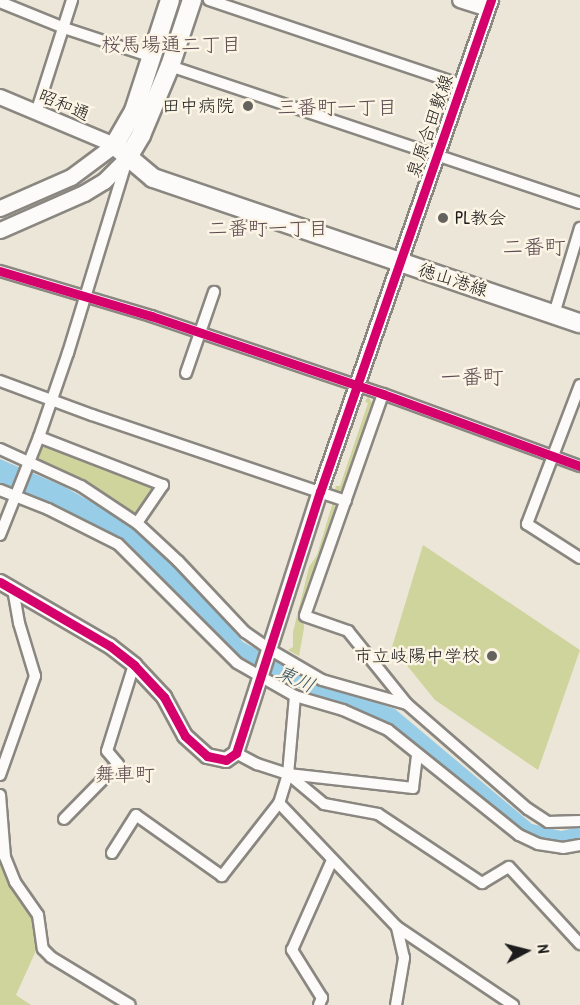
<!DOCTYPE html>
<meta charset="utf-8">
<style>
body{margin:0}
#map{position:relative;width:580px;height:1005px;overflow:hidden;background:#ece6d8;font-family:"Patrick Hand","Klee One",sans-serif}
div>[style]{position:absolute}
.green>*{inset:0;background:#ced49b}
.water>*{inset:0;background:#97cde7}
.roads{filter:drop-shadow(2px 0 #8a8781) drop-shadow(-2px 0 #8a8781) drop-shadow(0 2px #8a8781) drop-shadow(0 -2px #8a8781)}
.minor>*{height:10px;margin:-5px;padding:0 5px;transform-origin:5px;border-radius:5px;background:#fcfbf9}
.tertiary>*{height:14px;margin:-7px;padding:0 7px;transform-origin:7px;border-radius:7px;background:#fcfbf9}
.secondary>*{height:15px;margin:-7.5px;padding:0 7.5px;transform-origin:7.5px;border-radius:7.5px;background:#fcfbf9}
.primary>*{height:18px;margin:-9px;padding:0 9px;transform-origin:9px;border-radius:9px;background:#fcfbf9}
.cycleway>*{height:9px;margin:-4.5px;padding:0 4.5px;transform-origin:4.5px;border-radius:4.5px;background:#d6006c}
.dots>*{width:16px;height:16px;translate:-50% -50%;box-sizing:border-box;border:3px solid #fcf5e5;border-radius:50%}
span{translate:-50% -50%;white-space:nowrap;text-align:center;line-height:1.15;-webkit-text-stroke:5px #fcf5e5;paint-order:stroke}
.street-label{font-size:18px;color:#1c1c1c}
.poi-label{font-size:18px;color:#1c1c1c}
.right{translate:-100% -50%;text-align:right}
.left{translate:0 -50%;text-align:left}
.neighbourhood-label{font-size:20px;color:#5c4a51}
.water-label{font-size:20px;color:#3a5665;font-style:italic}
.quarter-label{font-size:21px;color:#5c4a51}
.north{position:absolute;left:496px;top:921px;width:60px;height:60px;-webkit-text-stroke:4px #fcf5e5;paint-order:stroke;rotate:83deg;font-size:16px;font-weight:700;line-height:24px;text-align:center;color:#1c1c1c}
.north::after{content:'';display:block;margin:auto;width:21px;height:27px;background:#1c1c1c;clip-path:polygon(50% 0,100% 100%,50% 72%,0 100%)}
</style>
<div id="map">
<div class="green">
<i style="clip-path:polygon(368px 396px,372px 403px,344px 487px,340px 494px,334px 493px,336px 486px,340px 486px,368px 403px,365px 402px)"></i>
<i style="clip-path:polygon(43px 442px,159px 488px,136px 519px,35px 462px)"></i>
<i style="clip-path:polygon(333px 502px,336px 510px,303px 605px,304px 628px,299px 656px,288px 650px,293px 647px,293px 632px,309px 567px,317px 555px)"></i>
<i style="clip-path:polygon(423px 545px,580px 650px,538px 770px,435px 700px,392px 647px)"></i>
<i style="clip-path:polygon(0 833px,3px 862px,36px 917px,38px 946px,16px 995px,31px 1005px,0 1005px)"></i>
</div>
<div class="water">
<i style="clip-path:polygon(0 459px,65px 487px,140px 530px,191px 582px,243px 642px,320px 684px,395px 709px,532px 824px,561px 831px,580px 827px,580px 839px,565px 842px,534px 837px,456px 781px,387px 724px,289px 684px,229px 650px,126px 541px,49px 503px,0 485px)"></i>
</div>
<div class="roads">
<div class="minor">
<i style="left:209px;top:0;width:266px;rotate:18.6deg"></i>
<i style="left:0;top:2px;width:69px;rotate:22.1deg"></i>
<i style="left:64px;top:28px;width:93px;rotate:18.2deg"></i>
<i style="left:170px;top:66px;width:432px;rotate:18.5deg"></i>
<i style="left:36px;top:113px;width:119px;rotate:-72.3deg"></i>
<i style="left:0;top:271px;width:158px;rotate:16.6deg"></i>
<i style="left:151px;top:316px;width:245px;rotate:18.6deg"></i>
<i style="left:383px;top:394px;width:210px;rotate:20.1deg"></i>
<i style="left:554px;top:314px;width:90px;rotate:-73.2deg"></i>
<i style="left:186px;top:373px;width:86px;rotate:-70.9deg"></i>
<i style="left:0;top:381px;width:98px;rotate:20.3deg"></i>
<i style="left:92px;top:415px;width:268px;rotate:18.7deg"></i>
<i style="left:580px;top:385px;width:149px;rotate:110.9deg"></i>
<i style="left:527px;top:524px;width:63px;rotate:32.7deg"></i>
<i style="left:383px;top:394px;width:235px;rotate:109.4deg"></i>
<i style="left:305px;top:616px;width:46px;rotate:19.2deg"></i>
<i style="left:348px;top:631px;width:94px;rotate:51.1deg"></i>
<i style="left:407px;top:704px;width:160px;rotate:41deg"></i>
<i style="left:528px;top:809px;width:24px;rotate:33deg"></i>
<i style="left:548px;top:822px;width:32px;rotate:-2deg"></i>
<i style="left:39px;top:437px;width:133px;rotate:21.2deg"></i>
<i style="left:163px;top:485px;width:46px;rotate:124.4deg"></i>
<i style="left:0;top:449px;width:89px;rotate:24.6deg"></i>
<i style="left:81px;top:486px;width:67px;rotate:33.5deg"></i>
<i style="left:137px;top:523px;width:56px;rotate:42.8deg"></i>
<i style="left:178px;top:561px;width:98px;rotate:46.7deg"></i>
<i style="left:245px;top:632px;width:29px;rotate:35deg"></i>
<i style="left:269px;top:649px;width:61px;rotate:30.3deg"></i>
<i style="left:322px;top:680px;width:88px;rotate:15.8deg"></i>
<i style="left:0;top:490px;width:52px;rotate:21.6deg"></i>
<i style="left:48px;top:509px;width:78px;rotate:26.6deg"></i>
<i style="left:118px;top:544px;width:168px;rotate:45deg"></i>
<i style="left:237px;top:663px;width:67px;rotate:29.6deg"></i>
<i style="left:295px;top:696px;width:78px;rotate:95.1deg"></i>
<i style="left:288px;top:774px;width:30px;rotate:107deg"></i>
<i style="left:279px;top:803px;width:93px;rotate:128deg"></i>
<i style="left:222px;top:876px;width:105px;rotate:-144.7deg"></i>
<i style="left:136px;top:815px;width:45px;rotate:122.3deg"></i>
<i style="left:0;top:535px;width:105px;rotate:-68.3deg"></i>
<i style="left:39px;top:437px;width:89px;rotate:-71deg"></i>
<i style="left:68px;top:353px;width:202px;rotate:-73deg"></i>
<i style="left:295px;top:696px;width:50px;rotate:16.3deg"></i>
<i style="left:343px;top:710px;width:49px;rotate:24deg"></i>
<i style="left:388px;top:730px;width:168px;rotate:38.7deg"></i>
<i style="left:519px;top:835px;width:21px;rotate:25deg"></i>
<i style="left:538px;top:844px;width:25px;rotate:9deg"></i>
<i style="left:563px;top:848px;width:17px;rotate:-10deg"></i>
<i style="left:236px;top:753px;width:24px;rotate:28deg"></i>
<i style="left:257px;top:764px;width:33px;rotate:18deg"></i>
<i style="left:288px;top:774px;width:126px;rotate:6.4deg"></i>
<i style="left:413px;top:788px;width:33px;rotate:-83deg"></i>
<i style="left:288px;top:774px;width:47px;rotate:39.8deg"></i>
<i style="left:324px;top:804px;width:55px;rotate:10.5deg"></i>
<i style="left:378px;top:814px;width:125px;rotate:33.6deg"></i>
<i style="left:482px;top:883px;width:31px;rotate:-31deg"></i>
<i style="left:509px;top:867px;width:105px;rotate:47.3deg"></i>
<i style="left:0;top:775px;width:105px;rotate:-70.5deg"></i>
<i style="left:35px;top:676px;width:55px;rotate:-106.8deg"></i>
<i style="left:19px;top:623px;width:36px;rotate:-100deg"></i>
<i style="left:0;top:795px;width:62px;rotate:85.4deg"></i>
<i style="left:5px;top:857px;width:27px;rotate:68deg"></i>
<i style="left:15px;top:882px;width:40px;rotate:55.1deg"></i>
<i style="left:38px;top:915px;width:34px;rotate:82deg"></i>
<i style="left:43px;top:949px;width:11px;rotate:45deg"></i>
<i style="left:51px;top:957px;width:92px;rotate:31.3deg"></i>
<i style="left:279px;top:803px;width:171px;rotate:46.4deg"></i>
<i style="left:397px;top:927px;width:140px;rotate:33.9deg"></i>
<i style="left:64px;top:819px;width:77px;rotate:-45.5deg"></i>
<i style="left:118px;top:764px;width:17px;rotate:-130deg"></i>
<i style="left:107px;top:751px;width:90px;rotate:-72.6deg"></i>
<i style="left:319px;top:1005px;width:8px;rotate:-67deg"></i>
<i style="left:322px;top:998px;width:57px;rotate:-122deg"></i>
<i style="left:292px;top:950px;width:98px;rotate:-66deg"></i>
<i style="left:396px;top:1005px;width:48px;rotate:-80.3deg"></i>
<i style="left:404px;top:958px;width:32px;rotate:-103deg"></i>
</div>
<div class="tertiary">
<i style="left:460px;top:0;width:29px;rotate:18deg"></i>
<i style="left:0;top:97px;width:124px;rotate:22.8deg"></i>
<i style="left:0;top:582px;width:127px;rotate:30.2deg"></i>
<i style="left:110px;top:646px;width:31px;rotate:38deg"></i>
<i style="left:134px;top:665px;width:44px;rotate:46.8deg"></i>
<i style="left:164px;top:697px;width:44px;rotate:61.7deg"></i>
<i style="left:185px;top:736px;width:30px;rotate:42deg"></i>
<i style="left:207px;top:756px;width:19px;rotate:12deg"></i>
<i style="left:226px;top:760px;width:12px;rotate:-35deg"></i>
<i style="left:236px;top:753px;width:274px;rotate:-72.2deg"></i>
<i style="left:320px;top:492px;width:521px;rotate:-70.83deg"></i>
</div>
<div class="secondary">
<i style="left:0;top:208px;width:77px;rotate:-23.6deg"></i>
<i style="left:71px;top:177px;width:54px;rotate:-36.7deg"></i>
<i style="left:0;top:230px;width:92px;rotate:-23.8deg"></i>
<i style="left:84px;top:193px;width:23px;rotate:-31deg"></i>
<i style="left:104px;top:181px;width:34px;rotate:-45deg"></i>
</div>
<div class="primary">
<i style="left:170px;top:0;width:117px;rotate:108deg"></i>
<i style="left:134px;top:111px;width:39px;rotate:120deg"></i>
<i style="left:114px;top:145px;width:51px;rotate:40.2deg"></i>
<i style="left:153px;top:178px;width:451px;rotate:18.8deg"></i>
<i style="left:128px;top:157px;width:26px;rotate:-59deg"></i>
<i style="left:141px;top:135px;width:75px;rotate:-67.2deg"></i>
<i style="left:170px;top:66px;width:70px;rotate:-71.6deg"></i>
</div>
</div>
<div class="cycleway">
<i style="left:0;top:271px;width:158px;rotate:16.6deg"></i>
<i style="left:151px;top:316px;width:245px;rotate:18.6deg"></i>
<i style="left:383px;top:394px;width:210px;rotate:20.1deg"></i>
<i style="left:0;top:582px;width:127px;rotate:30.2deg"></i>
<i style="left:110px;top:646px;width:31px;rotate:38deg"></i>
<i style="left:134px;top:665px;width:44px;rotate:46.8deg"></i>
<i style="left:164px;top:697px;width:44px;rotate:61.7deg"></i>
<i style="left:185px;top:736px;width:30px;rotate:42deg"></i>
<i style="left:207px;top:756px;width:19px;rotate:12deg"></i>
<i style="left:226px;top:760px;width:12px;rotate:-35deg"></i>
<i style="left:236px;top:753px;width:274px;rotate:-72.2deg"></i>
<i style="left:320px;top:492px;width:521px;rotate:-70.83deg"></i>
</div>
<div class="dots">
<i style="left:248px;top:106px;background:#65635e"></i>
<i style="left:443px;top:218px;background:#65635e"></i>
<i style="left:492px;top:656px;background:#65635e"></i>
</div>
<div class="street-label">
<span style="left:64px;top:105px;rotate:23deg">昭和通</span>
<span style="left:430px;top:126px;rotate:-71deg">泉原合田敷線</span>
<span style="left:453px;top:280px;rotate:18deg">徳山港線</span>
</div>
<div class="poi-label">
<span class="right" style="left:234px;top:106px">田中病院</span>
<span class="left" style="left:455px;top:218px">PL教会</span>
<span class="right" style="left:480px;top:656px">市立岐陽中学校</span>
</div>
<div class="neighbourhood-label">
<span style="left:171px;top:43px">桜馬場通二丁目</span>
<span style="left:337px;top:106px">三番町一丁目</span>
<span style="left:268px;top:227px">二番町一丁目</span>
<span style="left:125px;top:773px">舞車町</span>
</div>
<div class="water-label">
<span style="left:296px;top:678px;rotate:24deg">東川</span>
</div>
<div class="quarter-label">
<span style="left:534px;top:247px">二番町</span>
<span style="left:472px;top:377px">一番町</span>
</div>
<div class="north">N</div>
</div>
